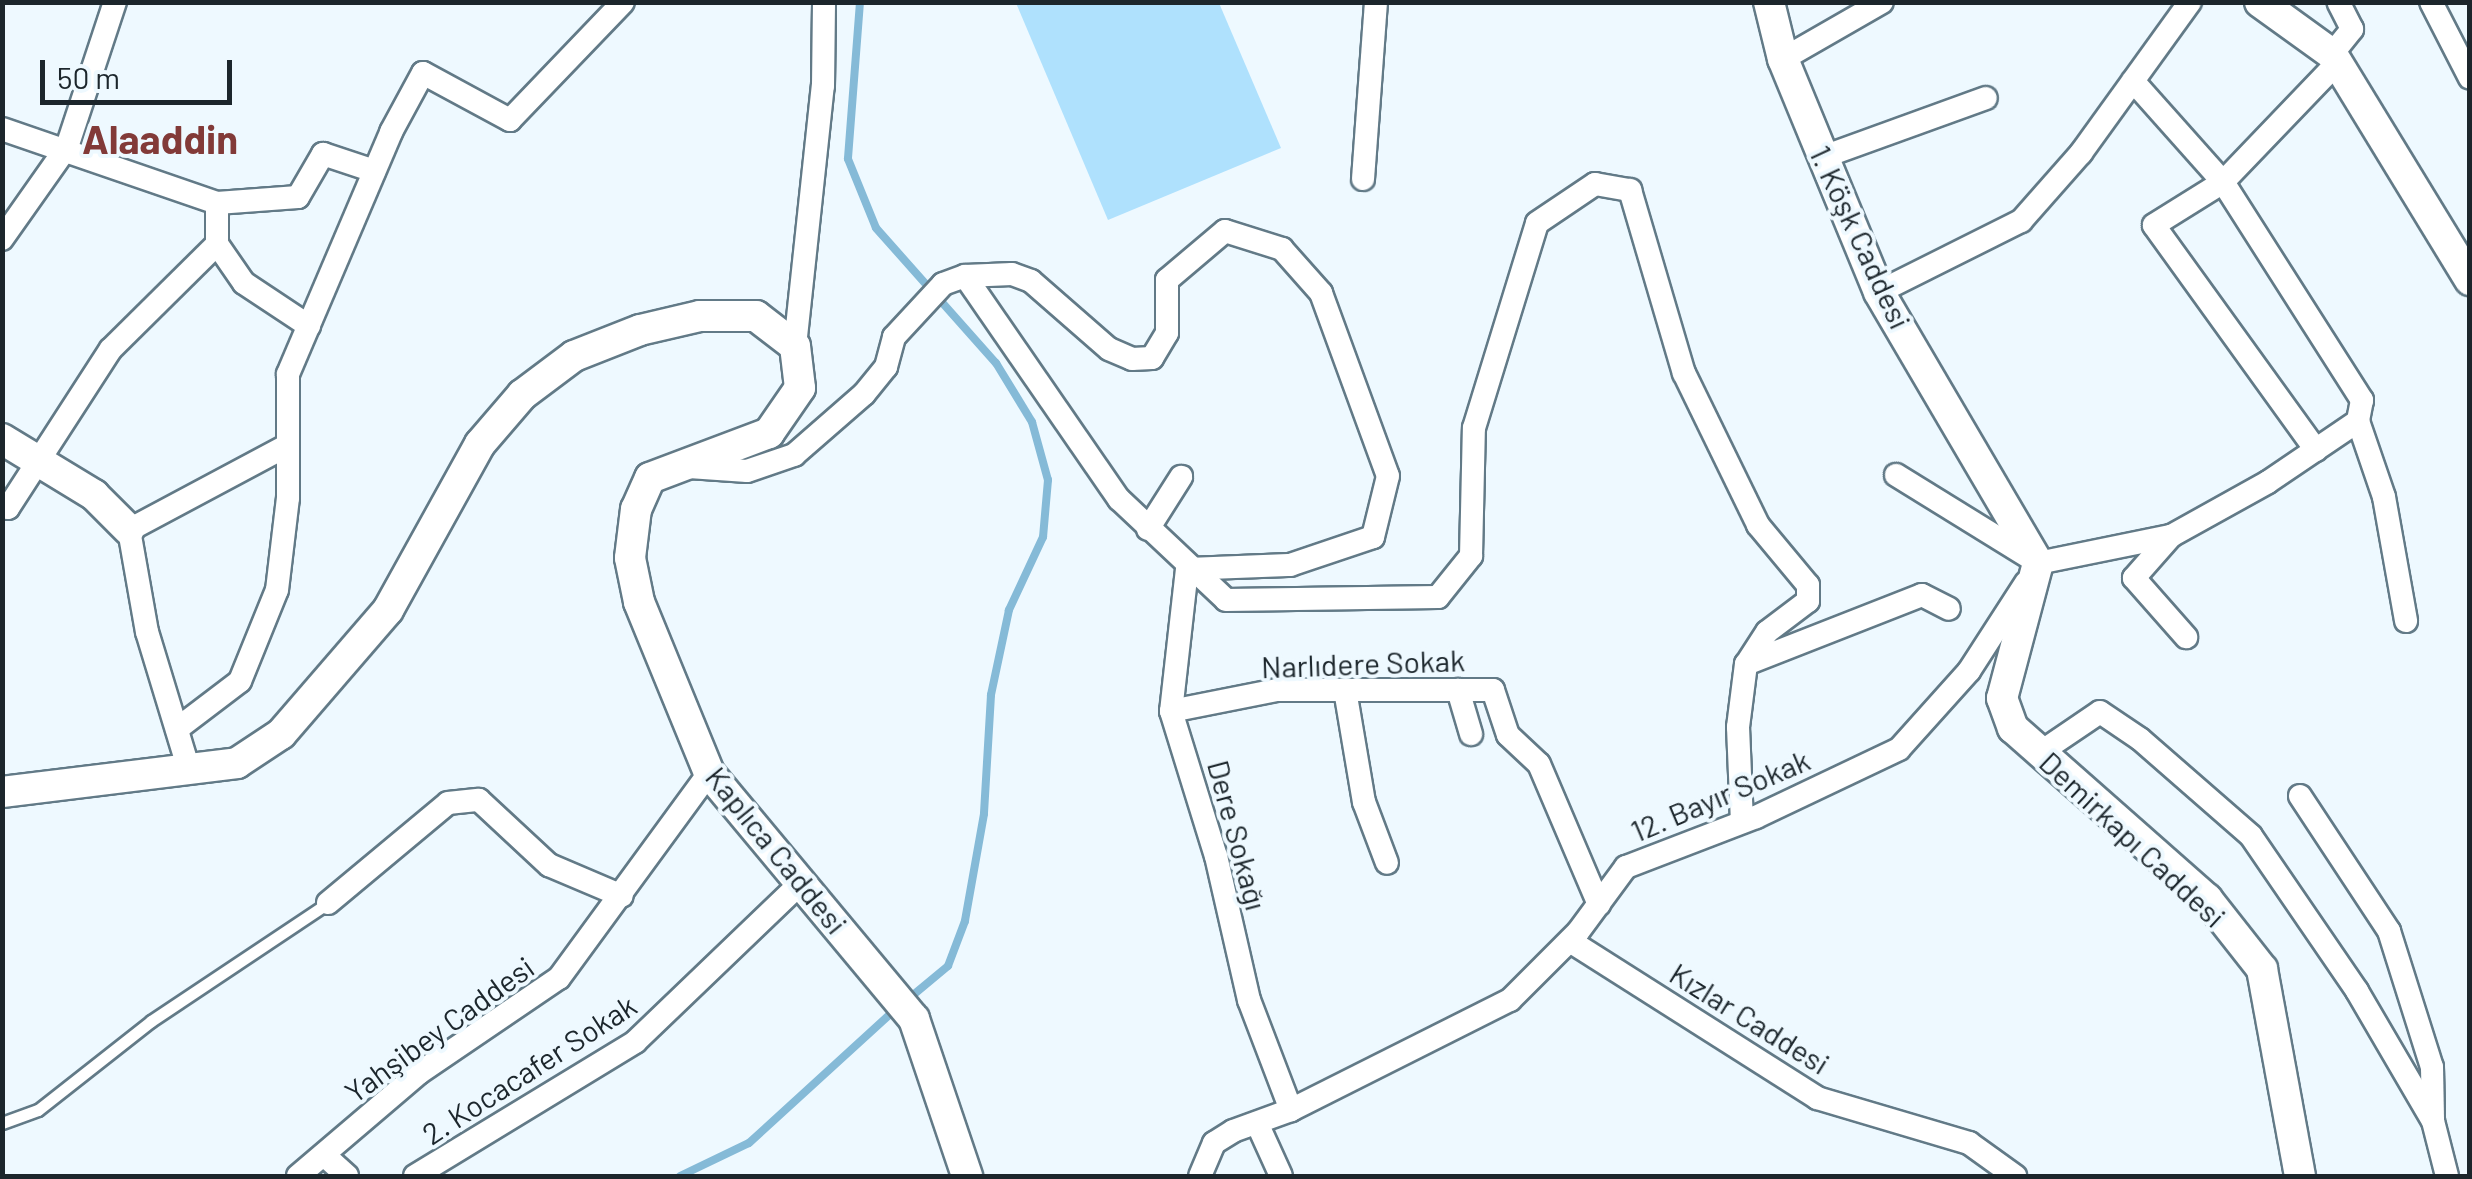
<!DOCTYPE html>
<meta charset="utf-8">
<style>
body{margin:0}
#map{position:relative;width:2472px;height:1179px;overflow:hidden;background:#eef9ff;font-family:Barlow,sans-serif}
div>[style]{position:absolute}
.green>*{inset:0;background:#afe1fd}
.stream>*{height:8px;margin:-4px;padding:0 4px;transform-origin:4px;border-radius:4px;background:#85bad7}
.roads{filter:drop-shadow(2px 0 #627a87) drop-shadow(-2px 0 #627a87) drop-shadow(0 2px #627a87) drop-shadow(0 -2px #627a87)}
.service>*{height:11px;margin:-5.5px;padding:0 5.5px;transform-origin:5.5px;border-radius:5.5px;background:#fff}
.minor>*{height:22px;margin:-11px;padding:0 11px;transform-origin:11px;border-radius:11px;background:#fff}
.secondary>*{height:30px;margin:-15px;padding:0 15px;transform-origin:15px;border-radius:15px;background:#fff}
span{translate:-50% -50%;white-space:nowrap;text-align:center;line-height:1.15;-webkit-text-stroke:8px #eef9ff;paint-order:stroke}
.street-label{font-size:30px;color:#1c262c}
.district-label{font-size:40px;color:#823a38;font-weight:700}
.frame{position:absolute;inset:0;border:5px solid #1c262c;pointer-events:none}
.scale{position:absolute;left:40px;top:60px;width:192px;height:45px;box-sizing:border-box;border:5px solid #1c262c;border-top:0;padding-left:12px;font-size:30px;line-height:35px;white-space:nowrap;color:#1c262c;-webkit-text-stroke:8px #eef9ff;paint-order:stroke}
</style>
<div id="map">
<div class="green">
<i style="clip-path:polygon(1016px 3px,1219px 3px,1281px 148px,1108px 220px)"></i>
</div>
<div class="stream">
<i style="left:860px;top:2px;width:157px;rotate:94.4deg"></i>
<i style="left:848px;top:159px;width:74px;rotate:67.9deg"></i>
<i style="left:876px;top:228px;width:181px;rotate:48.4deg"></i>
<i style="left:996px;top:363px;width:69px;rotate:58.6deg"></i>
<i style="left:1032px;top:422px;width:60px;rotate:74.6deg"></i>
<i style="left:1048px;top:480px;width:57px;rotate:95deg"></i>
<i style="left:1043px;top:537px;width:81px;rotate:115deg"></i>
<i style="left:1009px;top:610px;width:87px;rotate:102deg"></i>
<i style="left:991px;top:695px;width:119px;rotate:93.4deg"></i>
<i style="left:984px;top:814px;width:109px;rotate:100.1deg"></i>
<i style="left:965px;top:921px;width:48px;rotate:110.7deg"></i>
<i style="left:948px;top:966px;width:53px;rotate:140.3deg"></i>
<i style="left:680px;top:1176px;width:76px;rotate:-25.6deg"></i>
<i style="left:749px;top:1143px;width:199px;rotate:-42.4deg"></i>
</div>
<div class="roads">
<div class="service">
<i style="left:2px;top:1123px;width:38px;rotate:-20deg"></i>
<i style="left:38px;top:1110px;width:144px;rotate:-38.2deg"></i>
<i style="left:151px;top:1021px;width:213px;rotate:-33.7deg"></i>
</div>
<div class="minor">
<i style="left:2431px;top:2px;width:85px;rotate:62.8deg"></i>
<i style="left:2332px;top:54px;width:32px;rotate:-51deg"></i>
<i style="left:2352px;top:29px;width:30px;rotate:-117deg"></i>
<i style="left:1783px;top:59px;width:114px;rotate:-29.9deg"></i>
<i style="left:2133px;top:81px;width:135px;rotate:48.3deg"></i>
<i style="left:2223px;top:182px;width:259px;rotate:57.5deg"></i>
<i style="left:2362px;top:400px;width:21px;rotate:101deg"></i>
<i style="left:2358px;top:421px;width:80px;rotate:71.1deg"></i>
<i style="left:2384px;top:497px;width:126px;rotate:79.9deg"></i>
<i style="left:2px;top:129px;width:227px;rotate:19deg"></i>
<i style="left:217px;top:203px;width:81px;rotate:-4.2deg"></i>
<i style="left:298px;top:197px;width:50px;rotate:-59.8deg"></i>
<i style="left:323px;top:154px;width:54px;rotate:18.4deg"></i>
<i style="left:1823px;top:157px;width:173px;rotate:-19.9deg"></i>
<i style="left:1363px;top:179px;width:177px;rotate:-85.8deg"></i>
<i style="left:217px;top:203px;width:41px;rotate:90deg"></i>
<i style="left:217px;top:244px;width:47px;rotate:55.3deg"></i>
<i style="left:244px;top:283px;width:78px;rotate:33.5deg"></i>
<i style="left:2px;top:239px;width:113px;rotate:-54.8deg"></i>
<i style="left:67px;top:147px;width:153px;rotate:-71.7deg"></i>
<i style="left:965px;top:276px;width:271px;rotate:55.4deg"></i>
<i style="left:1119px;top:499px;width:147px;rotate:43.3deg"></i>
<i style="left:1226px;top:600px;width:212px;rotate:-0.8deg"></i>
<i style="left:1438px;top:597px;width:53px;rotate:-51.2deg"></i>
<i style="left:1471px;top:556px;width:128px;rotate:-88.7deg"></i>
<i style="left:1474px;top:428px;width:214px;rotate:-72.9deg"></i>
<i style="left:1537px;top:223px;width:70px;rotate:-33.9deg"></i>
<i style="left:1595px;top:184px;width:36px;rotate:10deg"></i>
<i style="left:1630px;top:190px;width:191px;rotate:73.6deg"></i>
<i style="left:1684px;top:373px;width:169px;rotate:64deg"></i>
<i style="left:1758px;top:525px;width:78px;rotate:50.2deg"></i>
<i style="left:1808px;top:585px;width:16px;rotate:90deg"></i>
<i style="left:1808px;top:601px;width:51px;rotate:142.9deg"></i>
<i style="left:1767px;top:632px;width:38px;rotate:123deg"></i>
<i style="left:1746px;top:664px;width:64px;rotate:97.2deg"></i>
<i style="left:1738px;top:727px;width:95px;rotate:87.6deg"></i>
<i style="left:1879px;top:292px;width:159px;rotate:-26.6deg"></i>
<i style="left:2021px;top:221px;width:91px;rotate:-48.6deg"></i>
<i style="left:2081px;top:153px;width:186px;rotate:-54.2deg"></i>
<i style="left:795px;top:346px;width:262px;rotate:-83.9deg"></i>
<i style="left:823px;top:86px;width:84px;rotate:-89.3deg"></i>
<i style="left:2316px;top:450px;width:277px;rotate:-125.8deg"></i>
<i style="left:2154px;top:225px;width:81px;rotate:-31.9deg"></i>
<i style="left:2223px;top:182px;width:165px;rotate:-46.2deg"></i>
<i style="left:689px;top:467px;width:58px;rotate:3.9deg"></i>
<i style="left:747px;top:471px;width:50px;rotate:-18.8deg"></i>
<i style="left:794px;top:455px;width:93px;rotate:-41.1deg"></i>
<i style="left:864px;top:394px;width:35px;rotate:-51deg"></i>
<i style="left:886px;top:367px;width:31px;rotate:-75deg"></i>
<i style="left:894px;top:337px;width:72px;rotate:-47.2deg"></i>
<i style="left:943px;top:284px;width:23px;rotate:-20deg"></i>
<i style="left:965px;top:276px;width:47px;rotate:-2.4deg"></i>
<i style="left:1012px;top:274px;width:20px;rotate:20deg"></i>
<i style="left:1031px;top:281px;width:103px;rotate:41.1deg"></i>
<i style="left:1109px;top:349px;width:25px;rotate:23deg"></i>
<i style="left:1132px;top:359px;width:20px;rotate:-3deg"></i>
<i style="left:1152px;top:358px;width:29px;rotate:-59deg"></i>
<i style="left:1167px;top:333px;width:53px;rotate:-90deg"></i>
<i style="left:1167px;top:280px;width:76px;rotate:-40.2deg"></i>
<i style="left:1225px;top:231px;width:60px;rotate:17.5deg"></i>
<i style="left:1282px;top:249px;width:59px;rotate:48.4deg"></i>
<i style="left:1321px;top:293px;width:195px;rotate:69.9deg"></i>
<i style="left:1388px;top:476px;width:63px;rotate:103.8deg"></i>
<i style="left:1373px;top:537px;width:88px;rotate:161.4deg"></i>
<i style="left:1290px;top:565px;width:103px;rotate:177.8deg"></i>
<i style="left:1896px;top:475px;width:163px;rotate:31.7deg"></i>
<i style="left:2px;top:507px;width:6px;rotate:9deg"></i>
<i style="left:8px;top:508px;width:189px;rotate:-57.1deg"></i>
<i style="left:111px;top:349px;width:149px;rotate:-44.7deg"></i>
<i style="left:1148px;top:529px;width:62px;rotate:-57.6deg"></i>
<i style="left:2171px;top:536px;width:56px;rotate:131.4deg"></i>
<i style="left:2134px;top:578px;width:79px;rotate:48.6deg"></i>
<i style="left:2038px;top:563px;width:136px;rotate:-11.5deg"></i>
<i style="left:2171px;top:536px;width:111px;rotate:-29.1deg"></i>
<i style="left:2268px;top:482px;width:109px;rotate:-34.1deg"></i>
<i style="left:1187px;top:569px;width:143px;rotate:96.4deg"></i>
<i style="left:1171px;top:711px;width:152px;rotate:72.8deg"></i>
<i style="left:1216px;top:856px;width:148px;rotate:77.1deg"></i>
<i style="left:1249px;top:1000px;width:118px;rotate:69.1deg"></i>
<i style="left:1746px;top:664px;width:189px;rotate:-21.4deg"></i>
<i style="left:1922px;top:595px;width:30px;rotate:27deg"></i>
<i style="left:1345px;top:690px;width:114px;rotate:80.4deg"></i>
<i style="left:1364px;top:802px;width:65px;rotate:69.3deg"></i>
<i style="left:1458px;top:690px;width:46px;rotate:73.5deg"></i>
<i style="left:1171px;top:711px;width:108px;rotate:-11.2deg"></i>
<i style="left:1277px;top:690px;width:216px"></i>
<i style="left:1493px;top:690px;width:47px;rotate:71.6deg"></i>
<i style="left:1508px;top:735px;width:42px;rotate:43.1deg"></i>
<i style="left:1539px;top:764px;width:153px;rotate:66.9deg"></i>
<i style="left:177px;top:729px;width:79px;rotate:-37.3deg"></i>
<i style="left:240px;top:681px;width:98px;rotate:-67.9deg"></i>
<i style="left:277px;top:590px;width:93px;rotate:-83.2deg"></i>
<i style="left:288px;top:498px;width:124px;rotate:-90deg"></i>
<i style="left:288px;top:374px;width:263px;rotate:-66.9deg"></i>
<i style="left:391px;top:132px;width:67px;rotate:-61.5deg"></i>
<i style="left:423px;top:73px;width:99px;rotate:28.4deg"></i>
<i style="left:510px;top:120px;width:163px;rotate:-46.2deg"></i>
<i style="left:2041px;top:752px;width:71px;rotate:-34.1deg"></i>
<i style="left:2100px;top:712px;width:48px;rotate:34deg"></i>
<i style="left:2140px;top:739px;width:147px;rotate:41.1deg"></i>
<i style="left:2251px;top:836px;width:188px;rotate:55.6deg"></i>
<i style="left:2357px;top:991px;width:151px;rotate:59.7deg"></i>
<i style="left:2433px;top:1121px;width:57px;rotate:75.7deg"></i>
<i style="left:189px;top:770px;width:144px;rotate:-106.9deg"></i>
<i style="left:147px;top:632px;width:104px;rotate:-100deg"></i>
<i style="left:129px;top:530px;width:180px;rotate:-28.1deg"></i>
<i style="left:2300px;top:796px;width:162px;rotate:56.6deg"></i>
<i style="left:2389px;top:931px;width:143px;rotate:72.5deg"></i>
<i style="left:2432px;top:1067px;width:52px;rotate:88.9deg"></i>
<i style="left:328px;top:903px;width:156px;rotate:-39.8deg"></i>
<i style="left:448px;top:803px;width:31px;rotate:-6deg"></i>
<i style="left:479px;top:800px;width:96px;rotate:42.9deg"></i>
<i style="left:549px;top:865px;width:79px;rotate:23deg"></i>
<i style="left:1570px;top:941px;width:293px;rotate:32.4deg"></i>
<i style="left:1817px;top:1098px;width:159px;rotate:16.5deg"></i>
<i style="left:1969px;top:1143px;width:57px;rotate:35.7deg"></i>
<i style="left:1257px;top:1123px;width:58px;rotate:65.6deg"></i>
<i style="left:324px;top:1155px;width:31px;rotate:42deg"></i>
<i style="left:298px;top:1176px;width:159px;rotate:-40.4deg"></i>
<i style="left:419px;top:1073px;width:169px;rotate:-34.2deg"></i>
<i style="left:559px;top:978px;width:254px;rotate:-53.8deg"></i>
<i style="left:415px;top:1176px;width:258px;rotate:-31.3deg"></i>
<i style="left:635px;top:1042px;width:230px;rotate:-43.8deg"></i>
<i style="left:1200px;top:1176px;width:36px;rotate:-67deg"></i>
<i style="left:1214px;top:1143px;width:22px;rotate:-32deg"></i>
<i style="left:1233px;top:1131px;width:62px;rotate:-19.9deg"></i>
<i style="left:1291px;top:1110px;width:245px;rotate:-26.7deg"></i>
<i style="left:1510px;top:1000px;width:96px;rotate:-45deg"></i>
<i style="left:1578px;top:932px;width:81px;rotate:-53.6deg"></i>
<i style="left:1626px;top:867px;width:139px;rotate:-21deg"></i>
<i style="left:1756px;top:817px;width:158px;rotate:-25.4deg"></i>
<i style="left:1899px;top:749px;width:105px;rotate:-48.1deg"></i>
<i style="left:1969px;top:671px;width:105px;rotate:-57.1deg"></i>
</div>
<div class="secondary">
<i style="left:1769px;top:2px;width:59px;rotate:76.2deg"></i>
<i style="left:1783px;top:59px;width:252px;rotate:67.6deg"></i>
<i style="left:1879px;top:292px;width:314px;rotate:59.6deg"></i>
<i style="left:2038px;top:563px;width:140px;rotate:104.9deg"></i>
<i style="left:2002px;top:698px;width:32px;rotate:70deg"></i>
<i style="left:2013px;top:728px;width:259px;rotate:41.4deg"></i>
<i style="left:2207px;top:899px;width:89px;rotate:51.8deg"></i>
<i style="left:2262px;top:969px;width:210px;rotate:79.6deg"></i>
<i style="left:2260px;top:2px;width:89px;rotate:35.8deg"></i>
<i style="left:2332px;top:54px;width:265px;rotate:58.6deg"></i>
<i style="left:2px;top:439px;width:108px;rotate:31.3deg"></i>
<i style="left:94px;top:495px;width:49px;rotate:45deg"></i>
<i style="left:2px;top:792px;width:237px;rotate:-7deg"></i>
<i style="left:237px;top:763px;width:53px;rotate:-33.4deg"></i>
<i style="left:281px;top:734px;width:164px;rotate:-49.2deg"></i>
<i style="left:388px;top:610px;width:190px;rotate:-61deg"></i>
<i style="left:480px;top:444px;width:65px;rotate:-49.4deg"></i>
<i style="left:522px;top:395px;width:65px;rotate:-36.9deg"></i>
<i style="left:574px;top:356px;width:71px;rotate:-21.5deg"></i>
<i style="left:640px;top:330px;width:62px;rotate:-13.1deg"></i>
<i style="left:700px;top:316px;width:56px"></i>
<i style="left:756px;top:316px;width:49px;rotate:37.6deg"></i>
<i style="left:795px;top:346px;width:42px;rotate:83.2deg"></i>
<i style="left:800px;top:388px;width:55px;rotate:124.6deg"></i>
<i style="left:769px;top:433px;width:127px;rotate:159.3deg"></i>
<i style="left:650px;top:478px;width:34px;rotate:114deg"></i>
<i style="left:636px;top:509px;width:49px;rotate:97deg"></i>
<i style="left:630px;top:558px;width:45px;rotate:78.4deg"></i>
<i style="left:639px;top:602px;width:185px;rotate:67.7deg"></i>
<i style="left:709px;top:773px;width:320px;rotate:50.2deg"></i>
<i style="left:914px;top:1019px;width:166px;rotate:71.3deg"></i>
</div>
</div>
<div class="street-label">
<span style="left:1861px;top:237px;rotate:65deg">1. Köşk Caddesi</span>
<span style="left:1363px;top:663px;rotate:-2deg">Narlıdere Sokak</span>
<span style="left:1720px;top:795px;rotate:-23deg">12. Bayır Sokak</span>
<span style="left:1238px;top:835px;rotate:75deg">Dere Sokağı</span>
<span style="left:2133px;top:839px;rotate:43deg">Demirkapı Caddesi</span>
<span style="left:777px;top:850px;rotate:51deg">Kaplıca Caddesi</span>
<span style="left:1750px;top:1018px;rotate:32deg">Kızlar Caddesi</span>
<span style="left:439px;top:1029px;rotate:-36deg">Yahşibey Caddesi</span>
<span style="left:529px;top:1069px;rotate:-33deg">2. Kocacafer Sokak</span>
</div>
<div class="district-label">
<span style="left:160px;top:138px">Alaaddin</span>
</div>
<div class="frame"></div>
<div class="scale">50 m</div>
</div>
